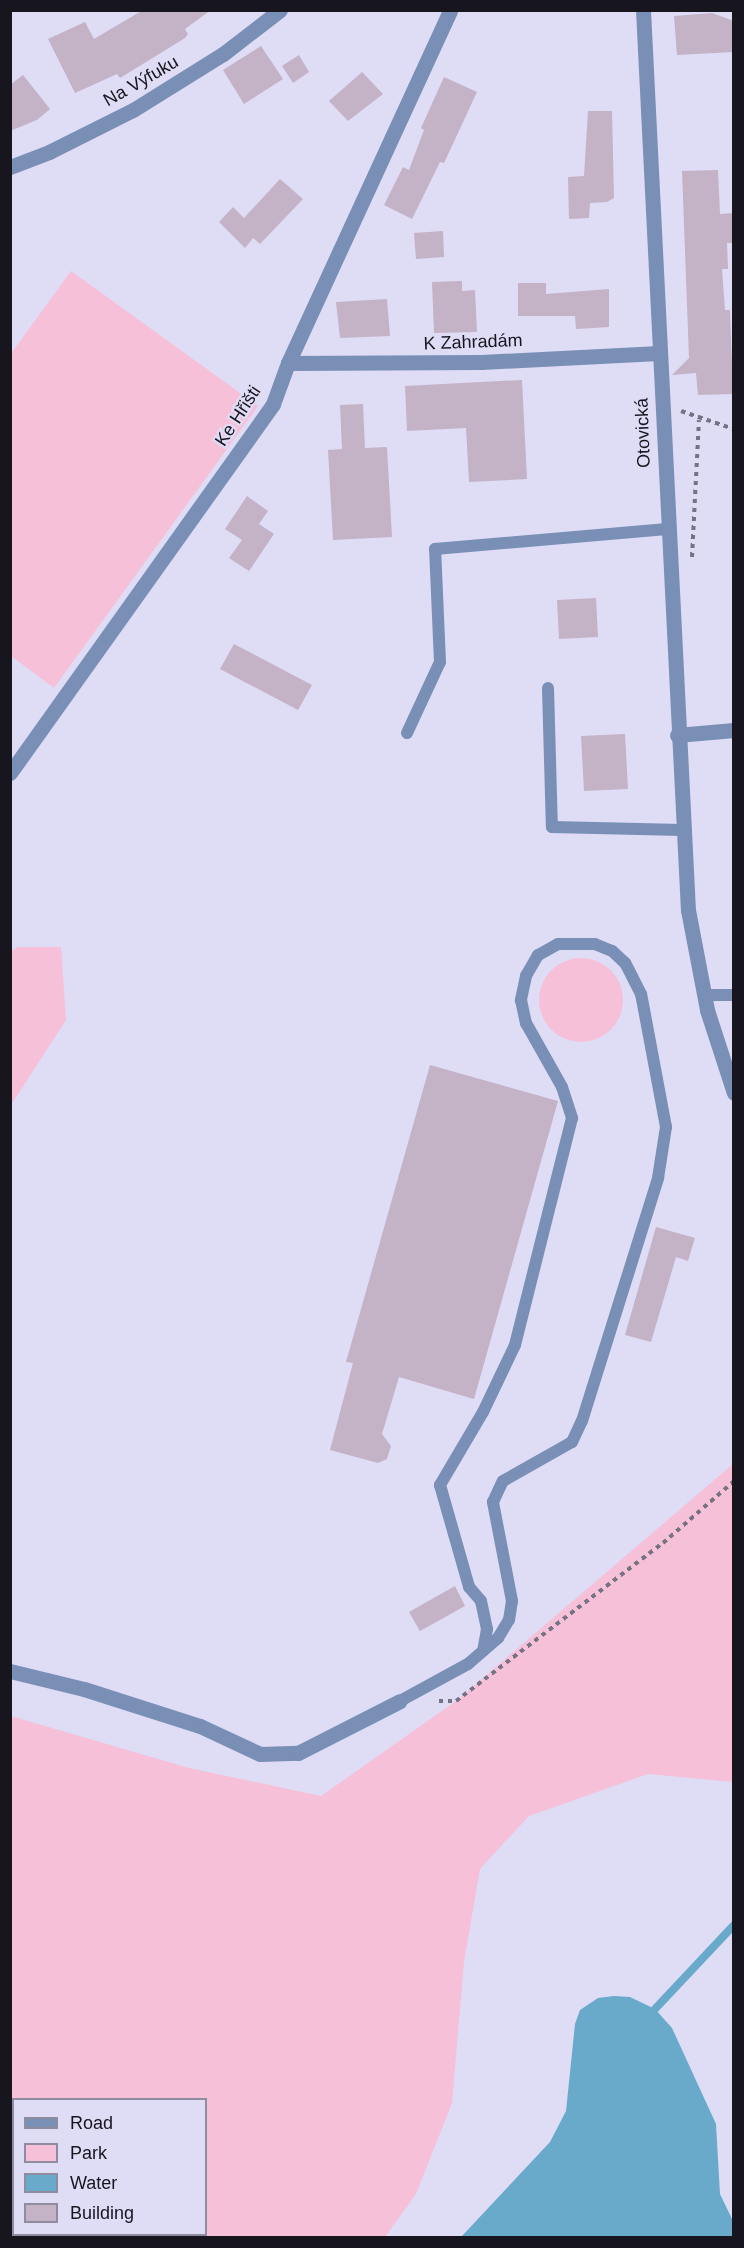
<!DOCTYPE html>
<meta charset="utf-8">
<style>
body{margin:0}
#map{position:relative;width:744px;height:2248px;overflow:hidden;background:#dfdcf6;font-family:Arial,sans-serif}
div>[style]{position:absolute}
.green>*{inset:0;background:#f6c0d8}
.round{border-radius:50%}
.water>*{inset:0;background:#69aacb}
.stream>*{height:8px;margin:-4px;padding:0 4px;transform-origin:4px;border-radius:4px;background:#69aacb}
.building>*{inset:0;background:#c4b2c7}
.path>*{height:4px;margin-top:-2px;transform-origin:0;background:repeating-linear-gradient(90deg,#757283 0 4.5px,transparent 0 9px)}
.service>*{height:12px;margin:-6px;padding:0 6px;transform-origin:6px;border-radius:6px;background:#798fb6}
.minor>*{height:15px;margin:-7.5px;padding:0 7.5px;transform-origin:7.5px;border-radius:7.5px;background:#798fb6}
.tertiary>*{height:15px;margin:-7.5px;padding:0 7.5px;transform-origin:7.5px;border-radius:7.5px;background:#798fb6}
span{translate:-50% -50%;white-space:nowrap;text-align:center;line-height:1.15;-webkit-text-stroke:4.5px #dfdcf6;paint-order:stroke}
.street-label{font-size:18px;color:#17151e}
.frame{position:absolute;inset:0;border:12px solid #17151e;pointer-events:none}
.legend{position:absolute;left:12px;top:2098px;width:195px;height:138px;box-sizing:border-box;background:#dfdcf6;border:2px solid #8f8ca0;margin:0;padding:8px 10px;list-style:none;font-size:18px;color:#17151e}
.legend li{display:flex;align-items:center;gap:12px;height:30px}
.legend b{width:30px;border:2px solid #8f8ca0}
</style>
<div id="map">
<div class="green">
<i style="clip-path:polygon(71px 271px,258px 406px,54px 688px,11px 656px,10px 355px)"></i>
<i style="clip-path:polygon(17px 947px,61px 947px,66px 1020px,11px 1105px,10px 952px)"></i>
<i class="round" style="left:539px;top:958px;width:84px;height:84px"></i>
<i style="clip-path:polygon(evenodd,733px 1464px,733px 1782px,648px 1774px,529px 1816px,480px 1869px,464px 1962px,452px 2103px,416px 2194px,385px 2237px,11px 2237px,11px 1716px,189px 1768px,321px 1796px,456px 1701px,733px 1464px,14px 2100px,206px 2100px,206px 2234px,14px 2234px,14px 2100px)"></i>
</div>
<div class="water">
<i style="clip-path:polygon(614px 1996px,630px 1997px,655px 2009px,672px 2028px,716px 2124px,720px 2194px,733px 2221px,733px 2237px,461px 2237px,550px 2142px,566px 2111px,575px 2024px,580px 2010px,598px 1998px)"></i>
</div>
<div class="stream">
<i style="left:655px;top:2009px;width:115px;rotate:-46.8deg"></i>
</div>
<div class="building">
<i style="clip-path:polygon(143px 10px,211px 10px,185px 29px,188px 34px,185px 38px,120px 78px,117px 74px,75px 93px,48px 39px,85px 22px,94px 39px)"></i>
<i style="clip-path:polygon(712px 13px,734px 21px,734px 52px,677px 55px,674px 16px)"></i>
<i style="clip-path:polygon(261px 46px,283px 79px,244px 104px,223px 70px)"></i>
<i style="clip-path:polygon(299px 55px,309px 72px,293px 83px,282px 66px)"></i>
<i style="clip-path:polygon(362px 72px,383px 94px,348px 121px,329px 101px)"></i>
<i style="clip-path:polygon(23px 75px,50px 109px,37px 120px,10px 131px,10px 85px)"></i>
<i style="clip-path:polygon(444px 77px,477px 92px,444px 163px,440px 162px,412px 219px,384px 205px,403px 167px,409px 170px,424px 130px,421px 128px)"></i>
<i style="clip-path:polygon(588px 111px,612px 111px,614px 198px,607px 202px,590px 203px,589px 218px,569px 219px,568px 177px,584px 176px)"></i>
<i style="clip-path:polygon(718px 170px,720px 214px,734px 213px,734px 243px,727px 243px,728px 269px,722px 269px,725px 310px,730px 310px,733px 394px,698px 395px,696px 373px,672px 375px,689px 358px,682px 171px)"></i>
<i style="clip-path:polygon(280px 179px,303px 199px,260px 244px,253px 238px,245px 248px,219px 222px,233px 207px,244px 218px)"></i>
<i style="clip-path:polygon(443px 231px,444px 257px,416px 259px,414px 233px)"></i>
<i style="clip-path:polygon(462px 281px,462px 291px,475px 290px,477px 332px,434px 333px,432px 282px)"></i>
<i style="clip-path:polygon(518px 283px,546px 283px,546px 294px,609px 289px,609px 327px,576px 329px,575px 316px,518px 316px)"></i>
<i style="clip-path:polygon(387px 299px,390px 336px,340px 338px,336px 302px)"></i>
<i style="clip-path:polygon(522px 380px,527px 479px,469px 482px,466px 428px,407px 431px,405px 386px)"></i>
<i style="clip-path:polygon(363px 404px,365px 448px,387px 447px,392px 537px,333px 540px,328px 450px,342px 449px,340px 405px)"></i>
<i style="clip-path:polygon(247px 496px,268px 511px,259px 524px,274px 534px,249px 571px,229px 558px,242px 540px,225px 529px)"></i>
<i style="clip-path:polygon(596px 598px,598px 637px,559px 639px,557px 600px)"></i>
<i style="clip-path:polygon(234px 644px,312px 685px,298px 710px,220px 669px)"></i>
<i style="clip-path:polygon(625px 734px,628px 789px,584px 791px,581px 736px)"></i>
<i style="clip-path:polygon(430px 1065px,558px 1101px,474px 1399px,399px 1377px,382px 1434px,391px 1446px,387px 1459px,378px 1463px,330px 1450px,353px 1363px,346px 1362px)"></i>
<i style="clip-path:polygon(656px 1227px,695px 1238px,688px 1261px,676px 1257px,651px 1342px,625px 1335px)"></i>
<i style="clip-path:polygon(455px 1586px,465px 1606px,420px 1631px,409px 1612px)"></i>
</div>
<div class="path">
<i style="left:681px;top:411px;width:56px;rotate:18.8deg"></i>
<i style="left:692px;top:557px;width:137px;rotate:-87.1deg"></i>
<i style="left:439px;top:1701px;width:17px"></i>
<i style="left:456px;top:1701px;width:260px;rotate:-37.4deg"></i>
<i style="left:663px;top:1543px;width:94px;rotate:-41.1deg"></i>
</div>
<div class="service">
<i style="left:548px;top:688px;width:139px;rotate:88.4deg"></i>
<i style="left:552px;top:827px;width:130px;rotate:1.3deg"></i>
<i style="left:407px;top:733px;width:78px;rotate:-65.1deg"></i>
<i style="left:440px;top:662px;width:113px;rotate:-92.5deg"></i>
<i style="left:435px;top:549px;width:233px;rotate:-4.9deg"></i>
<i style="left:704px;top:995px;width:30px"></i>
<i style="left:400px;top:1701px;width:77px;rotate:-28.6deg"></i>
<i style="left:468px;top:1664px;width:40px;rotate:-41deg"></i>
<i style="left:498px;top:1638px;width:21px;rotate:-59deg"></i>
<i style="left:509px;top:1620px;width:19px;rotate:-81deg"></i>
<i style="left:512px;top:1601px;width:101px;rotate:-100.9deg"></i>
<i style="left:493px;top:1502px;width:23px;rotate:-65deg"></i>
<i style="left:503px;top:1481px;width:79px;rotate:-29.5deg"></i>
<i style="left:572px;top:1442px;width:23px;rotate:-65deg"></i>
<i style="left:582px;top:1421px;width:255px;rotate:-72.6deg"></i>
<i style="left:658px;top:1178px;width:52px;rotate:-81.1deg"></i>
<i style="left:666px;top:1127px;width:135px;rotate:-100.6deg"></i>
<i style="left:641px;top:994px;width:35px;rotate:-117deg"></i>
<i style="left:625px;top:963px;width:18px;rotate:-137deg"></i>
<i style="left:612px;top:951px;width:18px;rotate:-158deg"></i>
<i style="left:595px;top:944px;width:37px;rotate:180deg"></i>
<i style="left:558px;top:944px;width:23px;rotate:151deg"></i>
<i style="left:538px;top:955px;width:24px;rotate:120deg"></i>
<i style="left:526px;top:976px;width:25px;rotate:102deg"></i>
<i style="left:521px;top:1000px;width:24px;rotate:78deg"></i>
<i style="left:526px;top:1023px;width:73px;rotate:60.6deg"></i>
<i style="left:562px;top:1087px;width:33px;rotate:72deg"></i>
<i style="left:572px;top:1118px;width:234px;rotate:104.1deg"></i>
<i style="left:515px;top:1345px;width:74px;rotate:115.5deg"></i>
<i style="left:483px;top:1412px;width:85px;rotate:120.5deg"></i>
<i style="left:440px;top:1485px;width:106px;rotate:74.1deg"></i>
<i style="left:469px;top:1587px;width:18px;rotate:49deg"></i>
<i style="left:481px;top:1601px;width:29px;rotate:78deg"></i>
<i style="left:487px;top:1629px;width:22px;rotate:100deg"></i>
</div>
<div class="minor">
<i style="left:10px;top:167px;width:42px;rotate:-21deg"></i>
<i style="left:49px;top:152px;width:94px;rotate:-26.6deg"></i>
<i style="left:133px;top:110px;width:106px;rotate:-31.9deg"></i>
<i style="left:223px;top:54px;width:72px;rotate:-37.7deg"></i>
<i style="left:288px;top:363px;width:193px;rotate:-0.3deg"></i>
<i style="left:481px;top:362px;width:178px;rotate:-2.9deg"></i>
<i style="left:677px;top:735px;width:57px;rotate:-5deg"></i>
<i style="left:10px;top:773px;width:453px;rotate:-54.5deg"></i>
<i style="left:273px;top:404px;width:44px;rotate:-69.9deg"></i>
<i style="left:288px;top:363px;width:388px;rotate:-65.3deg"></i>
<i style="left:10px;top:1671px;width:76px;rotate:13.7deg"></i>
<i style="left:84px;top:1689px;width:122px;rotate:17.7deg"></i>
<i style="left:200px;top:1726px;width:66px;rotate:25deg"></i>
<i style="left:260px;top:1754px;width:38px;rotate:-2deg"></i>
<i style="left:298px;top:1753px;width:114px;rotate:-27deg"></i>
</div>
<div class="tertiary">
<i style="left:643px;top:10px;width:901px;rotate:87.14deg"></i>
<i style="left:688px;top:910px;width:102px;rotate:79.2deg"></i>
<i style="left:707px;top:1010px;width:87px;rotate:72deg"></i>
</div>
<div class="street-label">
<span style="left:141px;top:81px;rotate:-30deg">Na Výfuku</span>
<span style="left:473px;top:342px;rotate:-2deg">K Zahradám</span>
<span style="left:238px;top:416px;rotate:-57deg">Ke Hřišti</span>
<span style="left:643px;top:433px;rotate:-92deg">Otovická</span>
</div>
<div class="frame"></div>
<ul class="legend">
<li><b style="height:8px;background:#798fb6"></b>Road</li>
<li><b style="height:16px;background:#f6c0d8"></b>Park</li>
<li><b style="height:16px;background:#69aacb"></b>Water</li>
<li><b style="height:16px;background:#c4b2c7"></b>Building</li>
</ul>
</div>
